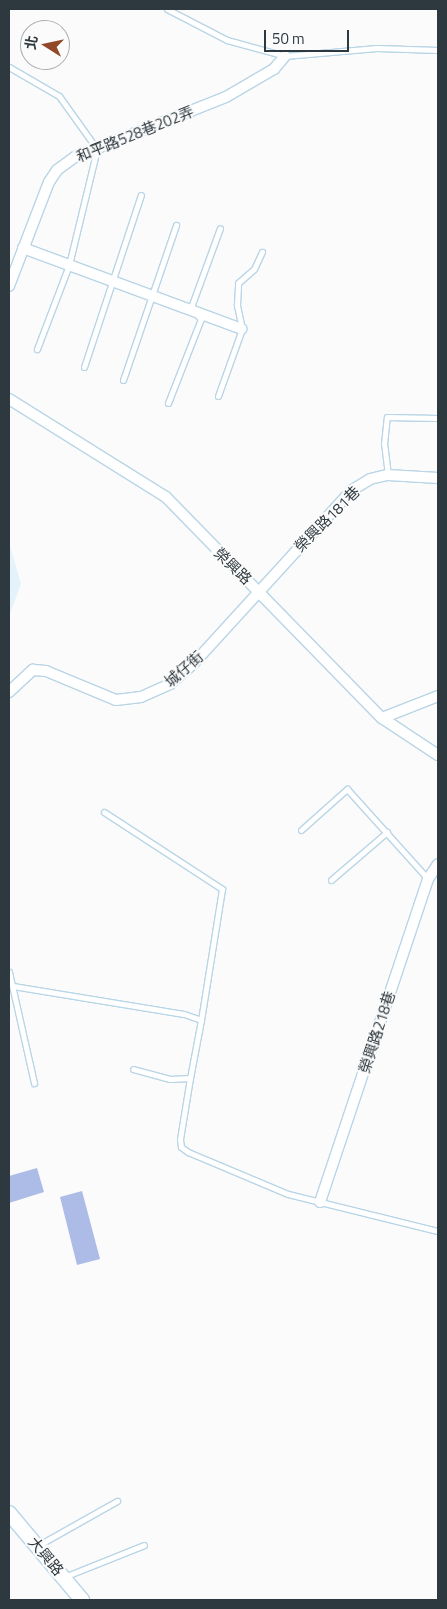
<!DOCTYPE html>
<meta charset="utf-8">
<style>
body{margin:0}
#map{position:relative;width:447px;height:1609px;overflow:hidden;background:#fbfbfb;font-family:"Titillium Web","Noto Sans TC",sans-serif}
div>[style]{position:absolute}
.built>*{inset:0;background:#e4f2fb}
.building>*{inset:0;background:#acbce6}
.roads{filter:drop-shadow(1px 0 #b9d5e6) drop-shadow(-1px 0 #b9d5e6) drop-shadow(0 1px #b9d5e6) drop-shadow(0 -1px #b9d5e6)}
.lane>*{height:5px;margin:-2.5px;padding:0 2.5px;transform-origin:2.5px;border-radius:2.5px;background:#fff}
.street>*{height:10px;margin:-5px;padding:0 5px;transform-origin:5px;border-radius:5px;background:#fff}
.secondary>*{height:14px;margin:-7px;padding:0 7px;transform-origin:7px;border-radius:7px;background:#fff}
span{translate:-50% -50%;white-space:nowrap;text-align:center;line-height:1.15;-webkit-text-stroke:4px #fbfbfb;paint-order:stroke}
.street-label{font-size:15px;color:#2e393f}
.frame{position:absolute;inset:0;border:10px solid #2e393f;pointer-events:none}
.north{position:absolute;left:20px;top:20px;width:50px;height:50px;box-sizing:border-box;background:#fbfbfb;border:1px solid #a9adb0;border-radius:50%;rotate:280deg;font-size:14px;font-weight:700;line-height:20px;text-align:center;color:#2e393f}
.north::after{content:'';display:block;margin:auto;width:18px;height:22px;background:#914927;clip-path:polygon(50% 0,100% 100%,50% 72%,0 100%)}
.scale{position:absolute;left:264px;top:30px;width:85px;height:22px;box-sizing:border-box;border:2px solid #2e393f;border-top:0;padding-left:6px;font-size:15px;line-height:18px;white-space:nowrap;color:#2e393f;-webkit-text-stroke:4px #fbfbfb;paint-order:stroke}
</style>
<div id="map">
<div class="built">
<i style="clip-path:polygon(9px 543px,21px 584px,9px 616px)"></i>
</div>
<div class="building">
<i style="clip-path:polygon(37px 1168px,44px 1192px,9px 1203px,9px 1176px)"></i>
<i style="clip-path:polygon(82px 1191px,100px 1259px,77px 1265px,60px 1197px)"></i>
</div>
<div class="roads">
<div class="lane">
<i style="left:167px;top:9px;width:68px;rotate:27.3deg"></i>
<i style="left:227px;top:40px;width:60px;rotate:15.4deg"></i>
<i style="left:285px;top:56px;width:92px;rotate:-5deg"></i>
<i style="left:377px;top:48px;width:61px;rotate:1.9deg"></i>
<i style="left:9px;top:67px;width:58px;rotate:30.1deg"></i>
<i style="left:59px;top:96px;width:65px;rotate:54.4deg"></i>
<i style="left:97px;top:149px;width:119px;rotate:103.6deg"></i>
<i style="left:69px;top:265px;width:90px;rotate:110.9deg"></i>
<i style="left:190px;top:310px;width:87px;rotate:-69.9deg"></i>
<i style="left:84px;top:367px;width:181px;rotate:-71.7deg"></i>
<i style="left:123px;top:380px;width:164px;rotate:-71.1deg"></i>
<i style="left:218px;top:396px;width:71px;rotate:-70.3deg"></i>
<i style="left:242px;top:329px;width:25px;rotate:-102deg"></i>
<i style="left:237px;top:305px;width:22px;rotate:-87deg"></i>
<i style="left:238px;top:283px;width:21px;rotate:-41deg"></i>
<i style="left:254px;top:269px;width:19px;rotate:-65deg"></i>
<i style="left:168px;top:403px;width:90px;rotate:-68.6deg"></i>
<i style="left:201px;top:319px;width:6px;rotate:-135deg"></i>
<i style="left:388px;top:475px;width:31px;rotate:-97deg"></i>
<i style="left:384px;top:444px;width:27px;rotate:-84deg"></i>
<i style="left:387px;top:417px;width:51px;rotate:1.1deg"></i>
<i style="left:104px;top:812px;width:141px;rotate:33.1deg"></i>
<i style="left:222px;top:889px;width:133px;rotate:99.1deg"></i>
<i style="left:301px;top:830px;width:62px;rotate:-41.7deg"></i>
<i style="left:347px;top:789px;width:121px;rotate:48deg"></i>
<i style="left:331px;top:880px;width:74px;rotate:-40.6deg"></i>
<i style="left:9px;top:972px;width:114px;rotate:77.3deg"></i>
<i style="left:13px;top:986px;width:173px;rotate:9.3deg"></i>
<i style="left:184px;top:1014px;width:18px;rotate:19deg"></i>
<i style="left:201px;top:1020px;width:59px;rotate:100.7deg"></i>
<i style="left:190px;top:1078px;width:20px;rotate:177deg"></i>
<i style="left:170px;top:1079px;width:38px;rotate:-165deg"></i>
<i style="left:190px;top:1078px;width:62px;rotate:99.3deg"></i>
<i style="left:180px;top:1139px;width:8px;rotate:83deg"></i>
<i style="left:181px;top:1147px;width:9px;rotate:36deg"></i>
<i style="left:188px;top:1152px;width:108px;rotate:22.8deg"></i>
<i style="left:288px;top:1194px;width:154px;rotate:13.9deg"></i>
<i style="left:37px;top:1546px;width:92px;rotate:-29.4deg"></i>
<i style="left:64px;top:1577px;width:86px;rotate:-21.8deg"></i>
</div>
<div class="street">
<i style="left:23px;top:248px;width:233px;rotate:20.3deg"></i>
<i style="left:9px;top:286px;width:111px;rotate:-69deg"></i>
<i style="left:49px;top:182px;width:14px;rotate:-56deg"></i>
<i style="left:57px;top:170px;width:22px;rotate:-36deg"></i>
<i style="left:75px;top:157px;width:162px;rotate:-21.7deg"></i>
<i style="left:226px;top:97px;width:56px;rotate:-30.3deg"></i>
<i style="left:274px;top:69px;width:17px;rotate:-50deg"></i>
<i style="left:9px;top:399px;width:185px;rotate:32deg"></i>
<i style="left:166px;top:497px;width:309px;rotate:45.7deg"></i>
<i style="left:382px;top:718px;width:67px;rotate:33.5deg"></i>
<i style="left:9px;top:692px;width:33px;rotate:-43deg"></i>
<i style="left:33px;top:670px;width:13px;rotate:4deg"></i>
<i style="left:46px;top:671px;width:76px;rotate:22.5deg"></i>
<i style="left:116px;top:700px;width:25px;rotate:-7deg"></i>
<i style="left:141px;top:697px;width:32px;rotate:-24deg"></i>
<i style="left:170px;top:684px;width:32px;rotate:-41deg"></i>
<i style="left:194px;top:663px;width:234px;rotate:-47.6deg"></i>
<i style="left:352px;top:490px;width:21px;rotate:-31deg"></i>
<i style="left:370px;top:479px;width:18px;rotate:-13deg"></i>
<i style="left:388px;top:475px;width:50px;rotate:3.4deg"></i>
<i style="left:382px;top:718px;width:60px;rotate:-21.4deg"></i>
<i style="left:320px;top:1202px;width:341px;rotate:-71.5deg"></i>
<i style="left:428px;top:879px;width:18px;rotate:-56deg"></i>
</div>
<div class="secondary">
<i style="left:9px;top:1513px;width:114px;rotate:50deg"></i>
</div>
</div>
<div class="street-label">
<span style="left:135px;top:134px;rotate:-22deg">和平路528巷202弄</span>
<span style="left:327px;top:519px;rotate:-45deg">榮興路181巷</span>
<span style="left:233px;top:566px;rotate:44deg">榮興路</span>
<span style="left:184px;top:669px;rotate:-41deg">城仔街</span>
<span style="left:377px;top:1032px;rotate:-72deg">榮興路218巷</span>
<span style="left:46px;top:1556px;rotate:50deg">大興路</span>
</div>
<div class="frame"></div>
<div class="north">北</div>
<div class="scale">50 m</div>
</div>
